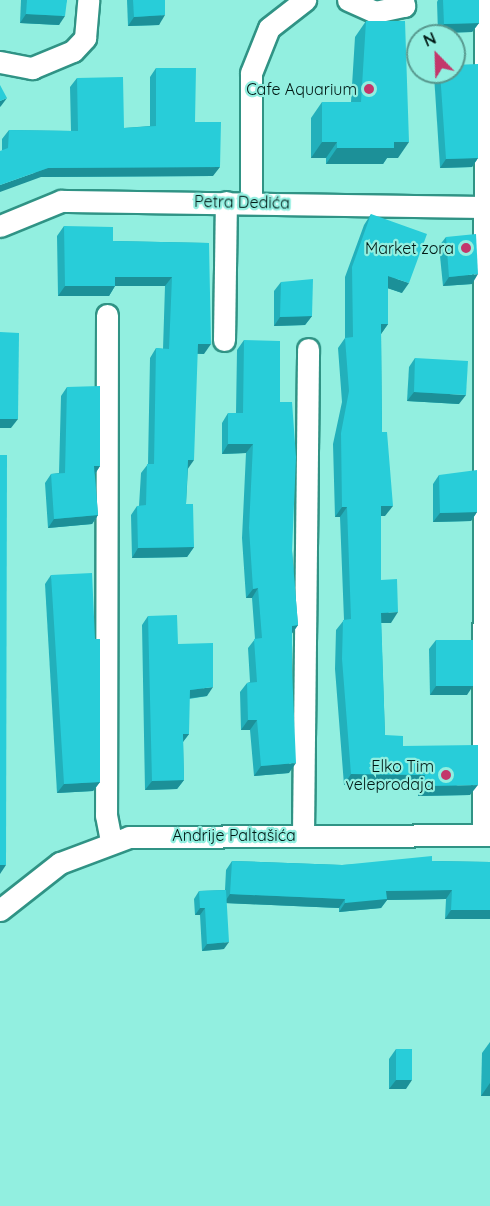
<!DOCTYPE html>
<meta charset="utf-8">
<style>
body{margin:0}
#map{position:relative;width:490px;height:1206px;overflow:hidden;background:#92efe0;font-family:Quicksand,sans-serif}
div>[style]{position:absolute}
.roads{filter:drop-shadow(2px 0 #309385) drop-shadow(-2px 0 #309385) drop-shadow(0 2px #309385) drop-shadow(0 -2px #309385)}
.minor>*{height:21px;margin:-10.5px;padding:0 10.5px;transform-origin:10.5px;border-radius:10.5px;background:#fff}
.wall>*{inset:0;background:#22b0bb}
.shaded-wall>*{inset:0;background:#1c9098}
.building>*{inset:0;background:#28cdd9}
.dots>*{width:16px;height:16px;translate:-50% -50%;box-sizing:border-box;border:3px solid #92efe0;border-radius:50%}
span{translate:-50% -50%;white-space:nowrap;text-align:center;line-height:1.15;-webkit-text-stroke:4.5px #92efe0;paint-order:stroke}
.poi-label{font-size:16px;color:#001915}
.right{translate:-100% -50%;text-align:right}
.street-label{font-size:16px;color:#001915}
.north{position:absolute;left:406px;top:24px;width:60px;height:60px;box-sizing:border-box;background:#92efe0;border:2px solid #58998f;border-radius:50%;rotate:337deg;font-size:16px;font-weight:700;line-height:24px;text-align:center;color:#001915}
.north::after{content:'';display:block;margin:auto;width:21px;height:27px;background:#c3376b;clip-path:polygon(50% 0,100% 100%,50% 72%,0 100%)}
</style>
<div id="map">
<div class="roads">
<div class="minor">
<i style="left:348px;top:0;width:30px;rotate:24deg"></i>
<i style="left:375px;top:12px;width:30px;rotate:-12deg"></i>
<i style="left:404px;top:6px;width:6px;rotate:-99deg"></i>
<i style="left:0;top:62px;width:33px;rotate:11deg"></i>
<i style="left:32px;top:68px;width:44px;rotate:-22.5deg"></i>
<i style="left:73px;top:51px;width:18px;rotate:-47deg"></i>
<i style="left:85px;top:38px;width:38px;rotate:-85deg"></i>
<i style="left:251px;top:202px;width:129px;rotate:-90deg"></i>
<i style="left:251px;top:73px;width:48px;rotate:-68.2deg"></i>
<i style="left:269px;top:28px;width:46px;rotate:-37.9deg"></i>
<i style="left:0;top:226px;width:66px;rotate:-22.3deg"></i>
<i style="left:61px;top:201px;width:429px;rotate:0.8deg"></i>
<i style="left:107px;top:315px;width:500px;rotate:90.11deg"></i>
<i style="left:106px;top:815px;width:26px;rotate:79deg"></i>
<i style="left:224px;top:340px;width:138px;rotate:-89.2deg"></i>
<i style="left:303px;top:834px;width:485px;rotate:-89.4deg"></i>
<i style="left:483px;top:835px;width:835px;rotate:-89.86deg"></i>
<i style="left:0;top:910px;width:76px;rotate:-38.1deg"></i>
<i style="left:60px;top:863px;width:74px;rotate:-20.6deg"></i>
<i style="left:129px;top:837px;width:361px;rotate:-0.3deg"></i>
</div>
</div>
<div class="wall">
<i style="clip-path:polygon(21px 0,67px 0,59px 25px,20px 23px)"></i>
<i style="clip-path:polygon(127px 0,165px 0,159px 25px,128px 26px)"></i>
<i style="clip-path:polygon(438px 0,479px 0,479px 23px,472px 32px,438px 33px,437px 2px)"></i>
<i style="clip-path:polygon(366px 21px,398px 158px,387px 158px,383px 164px,326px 164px,326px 158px,311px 158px,311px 118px,322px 102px,351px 102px,355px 37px)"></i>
<i style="clip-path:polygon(156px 68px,195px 122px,213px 176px,41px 177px,2px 150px,2px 139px,9px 130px,71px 131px,70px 87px,77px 78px,124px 128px,150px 126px,150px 77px)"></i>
<i style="clip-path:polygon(436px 72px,454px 72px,478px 158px,472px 167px,440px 168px,434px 75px)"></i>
<i style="clip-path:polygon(371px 214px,402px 293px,388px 288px,388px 324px,381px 334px,382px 432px,385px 516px,381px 516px,381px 580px,391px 623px,381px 623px,385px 735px,403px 746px,470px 795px,418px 796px,418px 785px,344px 785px,335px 669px,336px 630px,344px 620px,340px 517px,335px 517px,333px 444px,342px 402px,338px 348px,345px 338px,345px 277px,364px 225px)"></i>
<i style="clip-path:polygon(64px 226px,113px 241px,209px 243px,204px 354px,197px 354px,188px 469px,186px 504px,194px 547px,187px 557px,132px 558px,131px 515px,137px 506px,139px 506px,141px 473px,148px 464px,150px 358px,156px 348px,163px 349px,165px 286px,115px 286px,109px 296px,58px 296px,57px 236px)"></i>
<i style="clip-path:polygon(446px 237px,472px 284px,443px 286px,439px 246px)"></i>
<i style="clip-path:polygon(281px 282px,312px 316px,305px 325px,274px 326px,274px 291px)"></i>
<i style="clip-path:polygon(244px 340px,280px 402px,298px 625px,292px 633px,289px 773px,254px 776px,250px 730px,241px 730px,240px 692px,247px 683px,250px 682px,248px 648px,255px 639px,252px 598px,246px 598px,242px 538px,246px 453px,222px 454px,222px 423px,228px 413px,236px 413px,237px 350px)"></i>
<i style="clip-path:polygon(415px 358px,459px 404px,407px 401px,409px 367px)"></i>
<i style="clip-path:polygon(67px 387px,100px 466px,95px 474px,98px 515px,92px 524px,48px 528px,45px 483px,51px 474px,59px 473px,61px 396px)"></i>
<i style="clip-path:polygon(439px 475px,477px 512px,471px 521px,433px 522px,433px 484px)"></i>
<i style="clip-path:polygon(51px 575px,100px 782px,93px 791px,57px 793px,45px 584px)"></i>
<i style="clip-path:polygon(148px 616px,178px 644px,207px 696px,189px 699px,189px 734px,183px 742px,184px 780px,177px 789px,145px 790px,142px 625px)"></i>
<i style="clip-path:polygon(436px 640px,467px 695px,430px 695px,429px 649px)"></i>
<i style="clip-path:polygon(232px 861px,342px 865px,432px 861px,490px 862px,490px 919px,445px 919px,446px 899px,387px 900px,381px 908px,339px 912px,339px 908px,226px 903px,224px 949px,202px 951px,200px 915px,195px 915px,194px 899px,199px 891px,225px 890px,226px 870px)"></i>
<i style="clip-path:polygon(490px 1042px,490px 1096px,481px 1096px,482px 1053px)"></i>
<i style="clip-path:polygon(396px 1049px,406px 1089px,389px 1089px,389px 1059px)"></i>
</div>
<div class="shaded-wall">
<i style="clip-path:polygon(26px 14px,65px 16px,59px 25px,20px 23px)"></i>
<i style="clip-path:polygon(165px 15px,159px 25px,128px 26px,134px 17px)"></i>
<i style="clip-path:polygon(479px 23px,472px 32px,438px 33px,444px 24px)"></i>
<i style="clip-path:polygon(7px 98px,1px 106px,0 107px,0 101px)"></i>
<i style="clip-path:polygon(322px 142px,337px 142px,326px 158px,311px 158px)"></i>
<i style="clip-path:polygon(394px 142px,409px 142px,398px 158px,387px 158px,383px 164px,326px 164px,337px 148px)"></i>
<i style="clip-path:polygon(478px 158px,472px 167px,440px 168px,446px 159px)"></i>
<i style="clip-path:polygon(220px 167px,213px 176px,41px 177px,0 192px,0 185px,48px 168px)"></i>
<i style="clip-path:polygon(478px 274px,472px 284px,443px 286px,449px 277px)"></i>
<i style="clip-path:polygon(388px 276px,409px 283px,402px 293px,381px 286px)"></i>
<i style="clip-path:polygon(115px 277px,172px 277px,165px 286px,115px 286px,109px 296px,58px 296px,65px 286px)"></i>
<i style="clip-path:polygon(312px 316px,305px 325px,274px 326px,280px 317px)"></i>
<i style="clip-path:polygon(381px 324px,388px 324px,381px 334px)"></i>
<i style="clip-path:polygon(198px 344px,211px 344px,204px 354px,191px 353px)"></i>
<i style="clip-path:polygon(414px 392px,466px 395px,459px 404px,407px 401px)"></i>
<i style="clip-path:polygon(0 419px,18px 419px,11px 428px,0 428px)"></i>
<i style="clip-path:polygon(228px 444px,253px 444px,246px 453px,222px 454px)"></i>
<i style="clip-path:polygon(188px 460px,194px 460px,187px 470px)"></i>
<i style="clip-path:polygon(94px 466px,100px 466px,94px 475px)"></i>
<i style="clip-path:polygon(381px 506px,393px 506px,385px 516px,374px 516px)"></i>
<i style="clip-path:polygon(342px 507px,347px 507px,340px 517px,335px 517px)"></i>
<i style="clip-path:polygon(477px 512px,471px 521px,433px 522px,440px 513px)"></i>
<i style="clip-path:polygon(98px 515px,92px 524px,48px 528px,54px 519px)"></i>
<i style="clip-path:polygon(194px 547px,187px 557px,132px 558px,138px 548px)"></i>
<i style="clip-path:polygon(258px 588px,252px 598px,246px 598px,253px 589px)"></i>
<i style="clip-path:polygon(398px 612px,391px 623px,374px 623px,381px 613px)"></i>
<i style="clip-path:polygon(298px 625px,291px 635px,292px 626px)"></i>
<i style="clip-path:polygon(436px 686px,473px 686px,467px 695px,430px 695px)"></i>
<i style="clip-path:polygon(213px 687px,207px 696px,183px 699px,190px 690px)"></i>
<i style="clip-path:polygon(248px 720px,257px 720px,250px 730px,241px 730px)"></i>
<i style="clip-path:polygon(183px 734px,189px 734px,182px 743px)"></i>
<i style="clip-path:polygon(296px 763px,289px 773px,254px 776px,261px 766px)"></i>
<i style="clip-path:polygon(351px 774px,425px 775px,418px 785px,344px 785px)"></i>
<i style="clip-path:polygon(184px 780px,177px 789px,145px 790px,152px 781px)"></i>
<i style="clip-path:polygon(100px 782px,93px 791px,57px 793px,64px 784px)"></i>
<i style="clip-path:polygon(478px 785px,470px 795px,418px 796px,425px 786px)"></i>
<i style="clip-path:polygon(0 865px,6px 865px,0 874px)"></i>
<i style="clip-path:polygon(452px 890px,446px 899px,387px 900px,381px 908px,339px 912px,345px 903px,386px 891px)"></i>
<i style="clip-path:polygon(230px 894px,345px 899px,339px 908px,224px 903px)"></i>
<i style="clip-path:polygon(200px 908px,205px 908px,200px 915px,195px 915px)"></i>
<i style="clip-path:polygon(451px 910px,490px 910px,490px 919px,445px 919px)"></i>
<i style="clip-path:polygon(229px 942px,224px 949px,202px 951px,207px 944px)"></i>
<i style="clip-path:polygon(396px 1080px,412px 1080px,406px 1089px,389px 1089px)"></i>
<i style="clip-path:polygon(490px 1083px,490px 1096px,481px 1096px)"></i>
</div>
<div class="building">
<i style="clip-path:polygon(27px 0,67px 0,65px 16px,26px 14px)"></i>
<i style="clip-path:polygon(133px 0,165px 0,165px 15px,134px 17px)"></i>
<i style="clip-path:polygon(443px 0,479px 0,479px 23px,444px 24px)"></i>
<i style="clip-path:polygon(366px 21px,405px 21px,409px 142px,394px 142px,394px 148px,337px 148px,337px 142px,322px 142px,322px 102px,361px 102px)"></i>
<i style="clip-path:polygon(478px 64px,478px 158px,446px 159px,440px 72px,454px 72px,454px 65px)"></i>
<i style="clip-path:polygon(156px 68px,196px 68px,195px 122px,221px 122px,220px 167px,48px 168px,0 185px,0 151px,8px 148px,9px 130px,78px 131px,77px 78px,123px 77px,124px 128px,156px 126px)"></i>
<i style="clip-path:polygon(0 85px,7px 98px,0 101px)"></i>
<i style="clip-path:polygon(371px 214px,427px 234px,409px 283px,388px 276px,388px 324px,381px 324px,382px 432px,387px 432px,393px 506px,381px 506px,381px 580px,397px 579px,398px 612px,381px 613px,385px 735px,403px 736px,403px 746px,478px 745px,478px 785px,425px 786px,425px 775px,351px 774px,342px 659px,343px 620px,351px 619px,347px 507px,342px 507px,341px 433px,349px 391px,345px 338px,353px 337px,352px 267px)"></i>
<i style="clip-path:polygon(64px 226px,113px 227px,113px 241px,209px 243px,211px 344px,198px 344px,194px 460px,188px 460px,186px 504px,193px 504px,194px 547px,138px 548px,137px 506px,146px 505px,147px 464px,154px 464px,156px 348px,169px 349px,172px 277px,115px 277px,115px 286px,65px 286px)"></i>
<i style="clip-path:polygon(476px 234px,478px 274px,449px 277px,446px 237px)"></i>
<i style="clip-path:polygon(313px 279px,312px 316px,280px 317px,281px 282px)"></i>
<i style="clip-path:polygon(0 332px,19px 333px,18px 419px,0 419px)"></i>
<i style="clip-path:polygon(244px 340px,280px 341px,280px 402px,292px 402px,296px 457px,292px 551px,298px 625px,292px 626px,292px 669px,296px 763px,261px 766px,257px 720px,248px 720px,247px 683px,257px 682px,254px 639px,262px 638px,258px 588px,253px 589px,249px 528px,253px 444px,228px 444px,228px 413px,243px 413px)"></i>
<i style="clip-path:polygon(415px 358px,468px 361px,466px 395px,414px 392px)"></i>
<i style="clip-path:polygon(100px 386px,100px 466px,94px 466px,98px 515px,54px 519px,51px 474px,65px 473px,67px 387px)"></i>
<i style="clip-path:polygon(0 455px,7px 455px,6px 865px,0 865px)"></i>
<i style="clip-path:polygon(477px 470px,477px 512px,440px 513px,439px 475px)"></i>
<i style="clip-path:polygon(92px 573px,95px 639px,100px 639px,100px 782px,64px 784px,51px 575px)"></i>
<i style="clip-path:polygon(177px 615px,178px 644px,213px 643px,213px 687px,190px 690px,189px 734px,183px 734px,184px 780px,152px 781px,148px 616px)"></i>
<i style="clip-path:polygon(436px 640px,473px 640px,473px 686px,436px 686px)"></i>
<i style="clip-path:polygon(432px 856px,432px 861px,490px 862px,490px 910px,451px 910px,452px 890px,386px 891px,387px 899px,345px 903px,345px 899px,230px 894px,232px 861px,342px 865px)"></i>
<i style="clip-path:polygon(226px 890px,229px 942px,207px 944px,205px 908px,200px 908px,199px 891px)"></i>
<i style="clip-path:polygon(396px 1049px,412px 1049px,412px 1080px,396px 1080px)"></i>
</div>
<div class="dots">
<i style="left:369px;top:89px;background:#c3376b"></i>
<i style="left:466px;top:248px;background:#c3376b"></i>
<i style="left:446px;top:775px;background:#c3376b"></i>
</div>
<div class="poi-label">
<span class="right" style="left:357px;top:89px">Cafe Aquarium</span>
<span class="right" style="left:454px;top:248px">Market zora</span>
<span class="right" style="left:434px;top:775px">Elko Tim<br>veleprodaja</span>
</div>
<div class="street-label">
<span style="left:242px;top:202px;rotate:1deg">Petra Dedića</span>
<span style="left:234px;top:835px">Andrije Paltašića</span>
</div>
<div class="north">N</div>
</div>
